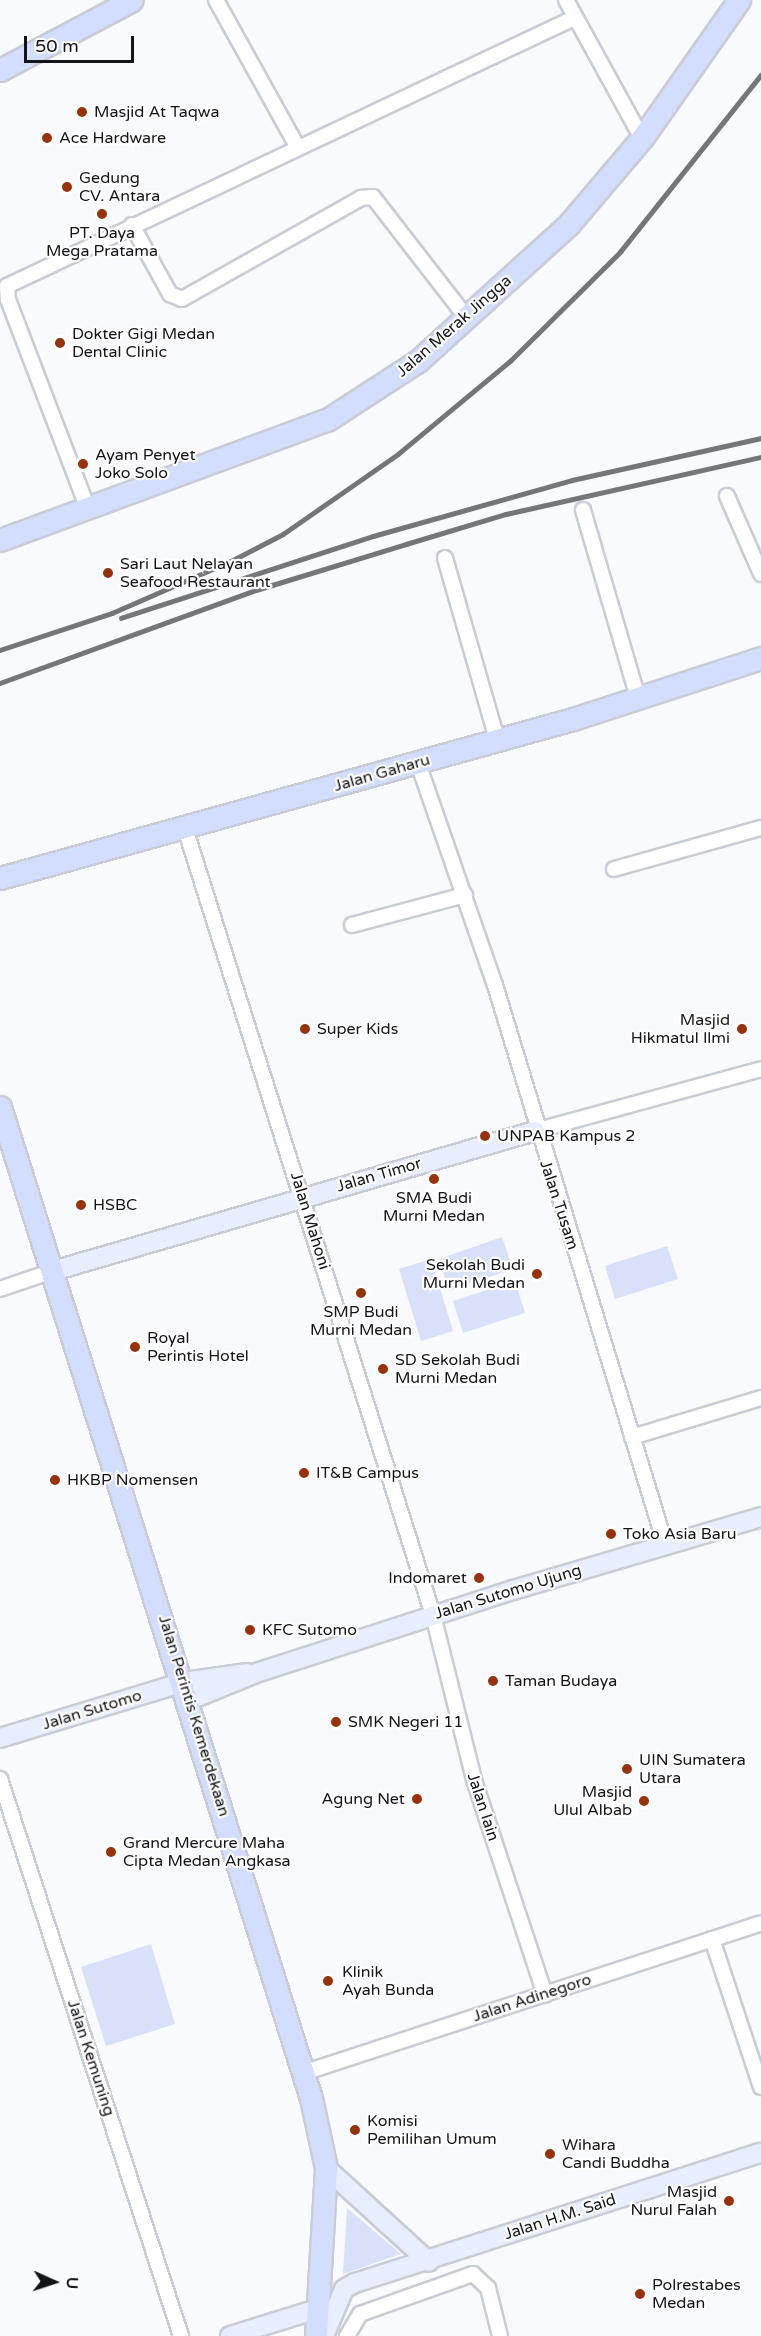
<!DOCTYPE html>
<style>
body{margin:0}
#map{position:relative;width:761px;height:2336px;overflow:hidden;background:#f9fafe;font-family:"Varela Round",sans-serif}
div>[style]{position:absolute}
.green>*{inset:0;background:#d9e1fa}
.roads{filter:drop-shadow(2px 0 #c9ccd5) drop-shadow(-2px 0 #c9ccd5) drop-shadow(0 2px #c9ccd5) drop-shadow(0 -2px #c9ccd5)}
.street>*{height:14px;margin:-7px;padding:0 7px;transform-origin:7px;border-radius:7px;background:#fff}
.secondary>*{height:18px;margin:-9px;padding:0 9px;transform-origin:9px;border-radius:9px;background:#e9eefe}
.primary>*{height:21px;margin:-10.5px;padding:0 10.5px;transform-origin:10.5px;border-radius:10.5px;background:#d3ddfd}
.rail>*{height:4.5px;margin:-2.25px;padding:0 2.25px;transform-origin:2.25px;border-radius:2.25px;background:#757679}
.dots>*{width:16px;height:16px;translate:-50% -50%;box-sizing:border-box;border:3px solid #fff;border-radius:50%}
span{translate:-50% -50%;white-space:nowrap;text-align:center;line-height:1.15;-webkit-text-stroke:4.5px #fff;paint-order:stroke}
.poi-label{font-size:16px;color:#131417}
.left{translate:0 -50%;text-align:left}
.right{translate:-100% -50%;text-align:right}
.street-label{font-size:16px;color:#131417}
.north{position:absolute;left:24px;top:2252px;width:60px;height:60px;-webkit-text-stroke:4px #fff;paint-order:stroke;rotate:93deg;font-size:16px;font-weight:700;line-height:24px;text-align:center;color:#131417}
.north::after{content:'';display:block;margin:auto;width:21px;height:27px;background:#131417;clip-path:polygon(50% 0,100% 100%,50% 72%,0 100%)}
.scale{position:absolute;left:24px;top:36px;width:110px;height:27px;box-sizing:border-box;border:3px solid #131417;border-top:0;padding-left:8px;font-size:18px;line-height:21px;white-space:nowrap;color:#131417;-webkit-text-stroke:4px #fff;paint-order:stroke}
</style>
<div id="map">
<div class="green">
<i style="clip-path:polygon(502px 1237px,513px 1269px,449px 1291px,439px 1259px)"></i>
<i style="clip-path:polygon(667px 1246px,678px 1279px,615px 1299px,605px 1266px)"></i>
<i style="clip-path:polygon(431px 1259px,453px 1331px,421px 1341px,399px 1269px)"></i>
<i style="clip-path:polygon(515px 1281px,525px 1313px,463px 1333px,453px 1301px)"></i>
<i style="clip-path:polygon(151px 1944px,175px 2024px,106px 2046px,81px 1967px)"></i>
<i style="clip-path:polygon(347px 2208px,401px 2254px,343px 2274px)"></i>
</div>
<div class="roads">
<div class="street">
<i style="left:216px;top:0;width:167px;rotate:61deg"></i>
<i style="left:566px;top:0;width:158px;rotate:61.2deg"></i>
<i style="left:132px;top:225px;width:79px;rotate:61.2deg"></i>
<i style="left:170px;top:294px;width:13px;rotate:23deg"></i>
<i style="left:182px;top:299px;width:206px;rotate:-29.4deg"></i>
<i style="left:361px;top:198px;width:12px;rotate:-5deg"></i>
<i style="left:373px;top:197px;width:153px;rotate:52.2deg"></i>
<i style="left:727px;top:496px;width:85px;rotate:66.4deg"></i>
<i style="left:88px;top:509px;width:224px;rotate:-110.9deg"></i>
<i style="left:8px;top:300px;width:14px;rotate:-94deg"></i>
<i style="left:7px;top:286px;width:627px;rotate:-25.3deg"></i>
<i style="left:583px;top:510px;width:196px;rotate:73.7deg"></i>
<i style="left:445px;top:558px;width:188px;rotate:74deg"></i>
<i style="left:418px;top:763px;width:235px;rotate:70.9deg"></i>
<i style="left:495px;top:985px;width:584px;rotate:73.08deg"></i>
<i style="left:185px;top:828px;width:825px;rotate:72.51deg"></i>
<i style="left:433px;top:1615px;width:170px;rotate:76deg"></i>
<i style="left:474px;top:1780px;width:226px;rotate:71.7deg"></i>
<i style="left:614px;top:869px;width:153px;rotate:-15.6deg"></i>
<i style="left:352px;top:925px;width:117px;rotate:-14.9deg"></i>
<i style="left:535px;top:1131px;width:234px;rotate:-15.3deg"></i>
<i style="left:0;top:1289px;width:56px;rotate:-18.8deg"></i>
<i style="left:632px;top:1437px;width:135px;rotate:-16.8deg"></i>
<i style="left:0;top:1779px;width:586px;rotate:72deg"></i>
<i style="left:712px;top:1939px;width:156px;rotate:71.7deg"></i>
<i style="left:303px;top:2073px;width:482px;rotate:-18.1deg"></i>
<i style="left:347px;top:2336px;width:26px;rotate:-59deg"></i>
<i style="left:360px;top:2314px;width:120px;rotate:-19.5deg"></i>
<i style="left:473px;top:2274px;width:21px;rotate:43deg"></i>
<i style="left:488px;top:2288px;width:49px;rotate:76deg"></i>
</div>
<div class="secondary">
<i style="left:53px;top:1271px;width:502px;rotate:-16.2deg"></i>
<i style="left:190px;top:1700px;width:71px;rotate:-22.2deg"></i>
<i style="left:256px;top:1673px;width:270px;rotate:-17.9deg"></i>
<i style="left:513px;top:1590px;width:259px;rotate:-16.4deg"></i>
<i style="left:0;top:1738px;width:192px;rotate:-16.9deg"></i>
<i style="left:184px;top:1682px;width:64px;rotate:-8.1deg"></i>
<i style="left:326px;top:2168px;width:139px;rotate:42.4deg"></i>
<i style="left:230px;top:2336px;width:91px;rotate:-17.2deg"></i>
<i style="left:324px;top:2336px;width:51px;rotate:-66.9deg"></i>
<i style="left:344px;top:2289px;width:13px;rotate:-29deg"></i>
<i style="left:355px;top:2283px;width:426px;rotate:-17.8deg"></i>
</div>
<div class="primary">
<i style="left:0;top:70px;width:149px;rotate:-27.9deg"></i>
<i style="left:0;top:540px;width:348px;rotate:-20.2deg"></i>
<i style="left:327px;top:420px;width:108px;rotate:-33deg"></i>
<i style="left:418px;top:361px;width:204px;rotate:-42.2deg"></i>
<i style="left:569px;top:224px;width:113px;rotate:-49.7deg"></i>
<i style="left:642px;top:138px;width:169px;rotate:-54.9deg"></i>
<i style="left:0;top:878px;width:595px;rotate:-15.51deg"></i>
<i style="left:573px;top:719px;width:198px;rotate:-18deg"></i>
<i style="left:0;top:1107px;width:1039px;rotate:72.58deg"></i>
<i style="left:311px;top:2098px;width:72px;rotate:77.9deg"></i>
<i style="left:326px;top:2168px;width:168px;rotate:93.4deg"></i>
</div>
</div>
<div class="rail">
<i style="left:121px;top:618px;width:265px;rotate:-18deg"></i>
<i style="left:373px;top:536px;width:207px;rotate:-15.7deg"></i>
<i style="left:572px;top:480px;width:194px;rotate:-12.5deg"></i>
<i style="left:0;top:650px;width:118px;rotate:-18.3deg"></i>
<i style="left:112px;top:613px;width:128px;rotate:-23.6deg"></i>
<i style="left:229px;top:562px;width:61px;rotate:-27.4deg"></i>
<i style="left:283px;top:534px;width:140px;rotate:-34.8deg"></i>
<i style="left:398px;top:454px;width:146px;rotate:-39.7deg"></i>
<i style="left:510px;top:361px;width:155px;rotate:-44.7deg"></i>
<i style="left:620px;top:252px;width:226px;rotate:-51.5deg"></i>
<i style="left:0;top:683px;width:272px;rotate:-20deg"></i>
<i style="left:256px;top:590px;width:157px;rotate:-17deg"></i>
<i style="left:406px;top:544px;width:104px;rotate:-16.7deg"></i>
<i style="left:506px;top:514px;width:261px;rotate:-12.6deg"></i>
</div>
<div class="dots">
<i style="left:82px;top:112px;background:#98320d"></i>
<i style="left:47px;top:138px;background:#98320d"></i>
<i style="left:67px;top:187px;background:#98320d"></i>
<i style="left:102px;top:214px;background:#98320d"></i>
<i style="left:60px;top:343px;background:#98320d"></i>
<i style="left:83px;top:464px;background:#98320d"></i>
<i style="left:108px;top:573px;background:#98320d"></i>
<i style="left:305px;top:1029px;background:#98320d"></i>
<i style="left:742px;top:1029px;background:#98320d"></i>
<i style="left:485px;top:1136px;background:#98320d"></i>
<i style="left:434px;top:1179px;background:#98320d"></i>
<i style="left:81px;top:1205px;background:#98320d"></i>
<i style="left:537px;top:1274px;background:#98320d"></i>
<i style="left:361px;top:1293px;background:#98320d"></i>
<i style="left:135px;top:1347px;background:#98320d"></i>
<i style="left:383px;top:1369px;background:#98320d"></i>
<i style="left:304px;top:1473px;background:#98320d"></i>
<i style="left:55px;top:1480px;background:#98320d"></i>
<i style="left:611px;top:1534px;background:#98320d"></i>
<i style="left:479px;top:1578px;background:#98320d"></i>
<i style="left:250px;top:1630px;background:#98320d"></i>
<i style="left:493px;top:1681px;background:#98320d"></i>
<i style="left:336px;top:1722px;background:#98320d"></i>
<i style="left:627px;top:1769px;background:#98320d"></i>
<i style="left:417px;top:1799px;background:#98320d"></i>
<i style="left:644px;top:1801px;background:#98320d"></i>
<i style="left:111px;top:1852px;background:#98320d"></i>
<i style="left:328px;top:1981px;background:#98320d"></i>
<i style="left:355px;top:2130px;background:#98320d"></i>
<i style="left:550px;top:2154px;background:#98320d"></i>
<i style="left:729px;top:2201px;background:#98320d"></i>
<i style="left:640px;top:2294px;background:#98320d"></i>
</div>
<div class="poi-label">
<span class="left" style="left:94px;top:112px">Masjid At Taqwa</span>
<span class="left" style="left:59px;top:138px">Ace Hardware</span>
<span class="left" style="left:79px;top:187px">Gedung<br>CV. Antara</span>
<span style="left:102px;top:242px">PT. Daya<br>Mega Pratama</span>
<span class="left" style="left:72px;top:343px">Dokter Gigi Medan<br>Dental Clinic</span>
<span class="left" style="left:95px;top:464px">Ayam Penyet<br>Joko Solo</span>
<span class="left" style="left:120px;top:573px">Sari Laut Nelayan<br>Seafood Restaurant</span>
<span class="right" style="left:730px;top:1029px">Masjid<br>Hikmatul Ilmi</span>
<span class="left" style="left:317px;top:1029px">Super Kids</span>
<span class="left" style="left:497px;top:1136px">UNPAB Kampus 2</span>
<span style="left:434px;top:1207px">SMA Budi<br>Murni Medan</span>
<span class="left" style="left:93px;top:1205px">HSBC</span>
<span class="right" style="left:525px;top:1274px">Sekolah Budi<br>Murni Medan</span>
<span style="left:361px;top:1321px">SMP Budi<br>Murni Medan</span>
<span class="left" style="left:147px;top:1347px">Royal<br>Perintis Hotel</span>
<span class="left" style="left:395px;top:1369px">SD Sekolah Budi<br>Murni Medan</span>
<span class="left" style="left:316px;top:1473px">IT&amp;B Campus</span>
<span class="left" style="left:67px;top:1480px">HKBP Nomensen</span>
<span class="left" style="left:623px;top:1534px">Toko Asia Baru</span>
<span class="right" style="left:467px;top:1578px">Indomaret</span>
<span class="left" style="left:262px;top:1630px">KFC Sutomo</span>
<span class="left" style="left:505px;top:1681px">Taman Budaya</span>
<span class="left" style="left:348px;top:1722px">SMK Negeri 11</span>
<span class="left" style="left:639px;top:1769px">UIN Sumatera<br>Utara</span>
<span class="right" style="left:632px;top:1801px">Masjid<br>Ulul Albab</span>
<span class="right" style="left:405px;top:1799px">Agung Net</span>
<span class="left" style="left:123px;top:1852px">Grand Mercure Maha<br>Cipta Medan Angkasa</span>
<span class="left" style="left:342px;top:1981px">Klinik<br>Ayah Bunda</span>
<span class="left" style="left:367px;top:2130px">Komisi<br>Pemilihan Umum</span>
<span class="left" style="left:562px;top:2154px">Wihara<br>Candi Buddha</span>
<span class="right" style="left:717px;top:2201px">Masjid<br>Nurul Falah</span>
<span class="left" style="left:652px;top:2294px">Polrestabes<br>Medan</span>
</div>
<div class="street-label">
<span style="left:454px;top:326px;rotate:-41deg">Jalan Merak Jingga</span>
<span style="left:382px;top:773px;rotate:-16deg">Jalan Gaharu</span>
<span style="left:379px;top:1175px;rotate:-16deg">Jalan Timor</span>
<span style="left:559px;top:1205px;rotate:72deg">Jalan Tusam</span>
<span style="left:310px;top:1221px;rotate:73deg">Jalan Mahoni</span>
<span style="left:508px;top:1592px;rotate:-17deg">Jalan Sutomo Ujung</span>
<span style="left:92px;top:1710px;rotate:-17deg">Jalan Sutomo</span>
<span style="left:194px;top:1716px;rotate:73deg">Jalan Perintis Kemerdekaan</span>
<span style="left:483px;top:1807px;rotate:72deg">Jalan Iain</span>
<span style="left:532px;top:1998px;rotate:-18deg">Jalan Adinegoro</span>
<span style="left:91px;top:2058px;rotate:72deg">Jalan Kemuning</span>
<span style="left:560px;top:2217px;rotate:-18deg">Jalan H.M. Said</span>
</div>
<div class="north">U</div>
<div class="scale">50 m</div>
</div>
